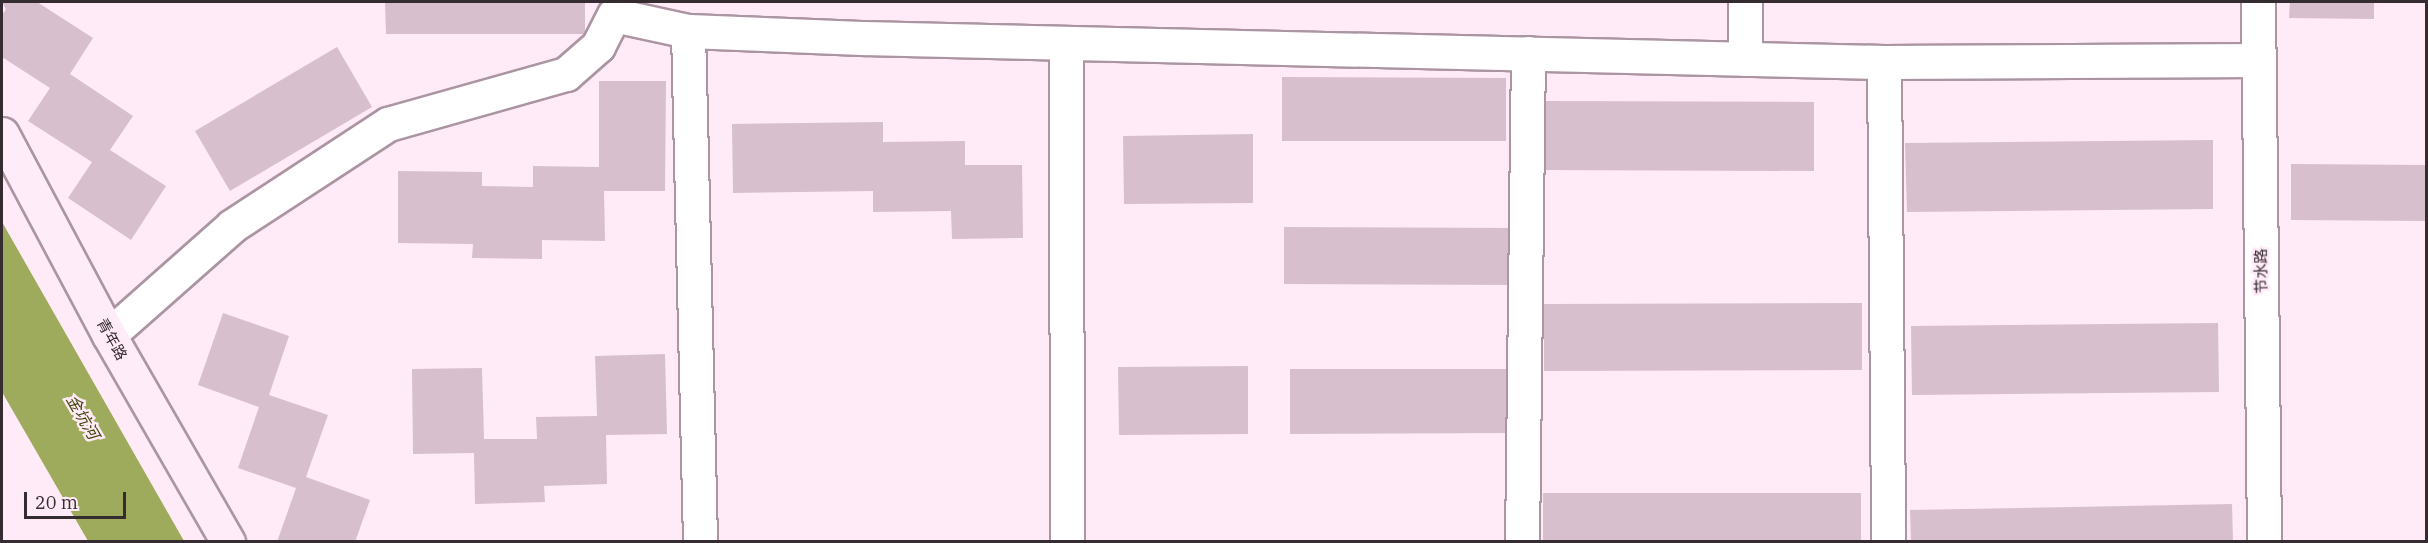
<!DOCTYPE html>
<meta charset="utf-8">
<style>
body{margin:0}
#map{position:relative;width:2428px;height:543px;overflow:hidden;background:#ffeaf7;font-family:"IBM Plex Serif","Noto Sans SC",serif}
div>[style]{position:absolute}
.water>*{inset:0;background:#9eab5c}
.building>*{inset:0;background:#d7bfce}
.roads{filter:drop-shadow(2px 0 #ac95a3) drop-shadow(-2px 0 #ac95a3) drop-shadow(0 2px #ac95a3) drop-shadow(0 -2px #ac95a3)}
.street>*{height:33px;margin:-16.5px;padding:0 16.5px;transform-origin:16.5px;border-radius:16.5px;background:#fff}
.secondary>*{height:33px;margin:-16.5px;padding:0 16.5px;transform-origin:16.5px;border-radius:16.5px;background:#feedf8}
span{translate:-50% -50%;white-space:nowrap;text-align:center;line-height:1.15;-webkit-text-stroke:5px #ffeaf7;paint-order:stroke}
.street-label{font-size:15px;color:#352c32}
.water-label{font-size:16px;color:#3f4709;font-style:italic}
.frame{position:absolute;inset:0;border:3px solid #352c32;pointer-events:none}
.scale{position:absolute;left:24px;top:492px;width:102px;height:27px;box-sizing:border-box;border:3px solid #352c32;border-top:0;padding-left:8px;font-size:18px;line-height:21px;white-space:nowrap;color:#352c32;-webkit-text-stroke:4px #ffeaf7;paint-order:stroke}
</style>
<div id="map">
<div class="water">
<i style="clip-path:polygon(2px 222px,184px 541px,88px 541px,2px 392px)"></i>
</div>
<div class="building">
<i style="clip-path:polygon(2px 2px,37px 2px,93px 38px,70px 74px,133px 116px,110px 150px,166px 186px,131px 240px,68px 198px,92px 162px,28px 121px,50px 88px,2px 57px,2px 15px,6px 9px)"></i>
<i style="clip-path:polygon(385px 2px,585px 2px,585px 34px,386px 34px)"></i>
<i style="clip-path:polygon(2290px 2px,2374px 2px,2374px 19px,2289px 18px)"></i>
<i style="clip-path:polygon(337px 47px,372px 107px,230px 191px,195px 131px)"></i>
<i style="clip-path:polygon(1282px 77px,1506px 78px,1506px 141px,1282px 141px)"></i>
<i style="clip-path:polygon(599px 81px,666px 81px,665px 191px,604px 191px,605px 241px,542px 240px,542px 259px,472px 258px,473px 244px,398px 243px,398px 171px,482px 172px,482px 186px,533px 187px,533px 166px,599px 167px)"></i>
<i style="clip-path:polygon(1543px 101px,1814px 102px,1814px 171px,1542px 170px)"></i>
<i style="clip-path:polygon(883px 122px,883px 142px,965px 141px,965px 165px,1022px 165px,1023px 238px,952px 239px,951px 211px,873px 212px,873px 191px,733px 193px,732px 124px)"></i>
<i style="clip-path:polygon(1253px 134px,1253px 203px,1124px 204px,1123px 136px)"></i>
<i style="clip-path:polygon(2213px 140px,2213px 209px,1907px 212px,1905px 143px)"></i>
<i style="clip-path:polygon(2291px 164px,2426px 165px,2426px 221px,2291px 220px)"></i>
<i style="clip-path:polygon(1284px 227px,1516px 228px,1515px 285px,1284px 284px)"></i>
<i style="clip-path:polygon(1862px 303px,1862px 370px,1544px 371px,1544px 304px)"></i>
<i style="clip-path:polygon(223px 313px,289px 336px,269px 395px,328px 415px,306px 477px,370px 500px,355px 542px,277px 542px,296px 488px,238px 468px,259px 407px,198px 385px)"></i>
<i style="clip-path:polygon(2218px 323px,2219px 392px,1912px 395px,1911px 326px)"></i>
<i style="clip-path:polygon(665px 354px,667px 434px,606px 435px,607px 484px,544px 486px,545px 502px,475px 504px,474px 453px,413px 454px,412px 369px,482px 368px,484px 439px,537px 439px,536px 417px,597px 416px,595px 356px)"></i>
<i style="clip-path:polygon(1248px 366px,1248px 434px,1119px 435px,1118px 367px)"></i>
<i style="clip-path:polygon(1290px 369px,1511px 369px,1511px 433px,1290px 434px)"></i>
<i style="clip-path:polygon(1543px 493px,1861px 493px,1861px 542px,1543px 542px)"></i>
<i style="clip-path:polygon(2232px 504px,2233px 542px,1911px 542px,1910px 510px)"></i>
</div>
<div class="roads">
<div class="street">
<i style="left:1745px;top:2px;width:57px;rotate:90deg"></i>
<i style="left:2258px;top:2px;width:540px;rotate:89.36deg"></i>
<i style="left:688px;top:31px;width:511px;rotate:88.65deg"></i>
<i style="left:1066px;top:43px;width:499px;rotate:89.9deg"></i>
<i style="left:1884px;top:62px;width:480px;rotate:89.5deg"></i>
<i style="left:109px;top:335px;width:164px;rotate:-41.5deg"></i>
<i style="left:232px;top:226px;width:186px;rotate:-33.2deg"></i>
<i style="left:388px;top:124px;width:185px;rotate:-15.7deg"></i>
<i style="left:566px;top:74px;width:43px;rotate:-41.2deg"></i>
<i style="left:598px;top:46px;width:35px;rotate:-63deg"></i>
<i style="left:614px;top:15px;width:76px;rotate:12.2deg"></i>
<i style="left:688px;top:31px;width:175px;rotate:2.3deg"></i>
<i style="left:863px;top:38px;width:1021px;rotate:1.35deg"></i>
<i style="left:1884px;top:62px;width:375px;rotate:-0.3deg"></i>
<i style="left:1522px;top:542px;width:489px;rotate:-89.3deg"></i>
</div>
<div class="secondary">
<i style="left:2px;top:134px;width:228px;rotate:62deg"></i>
<i style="left:109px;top:335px;width:239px;rotate:60.1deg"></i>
</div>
</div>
<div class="street-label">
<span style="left:2261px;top:271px;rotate:-91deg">节水路</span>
<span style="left:112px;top:339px;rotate:61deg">青年路</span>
</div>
<div class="water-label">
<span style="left:83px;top:417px;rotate:60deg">金坑河</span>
</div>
<div class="frame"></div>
<div class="scale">20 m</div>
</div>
